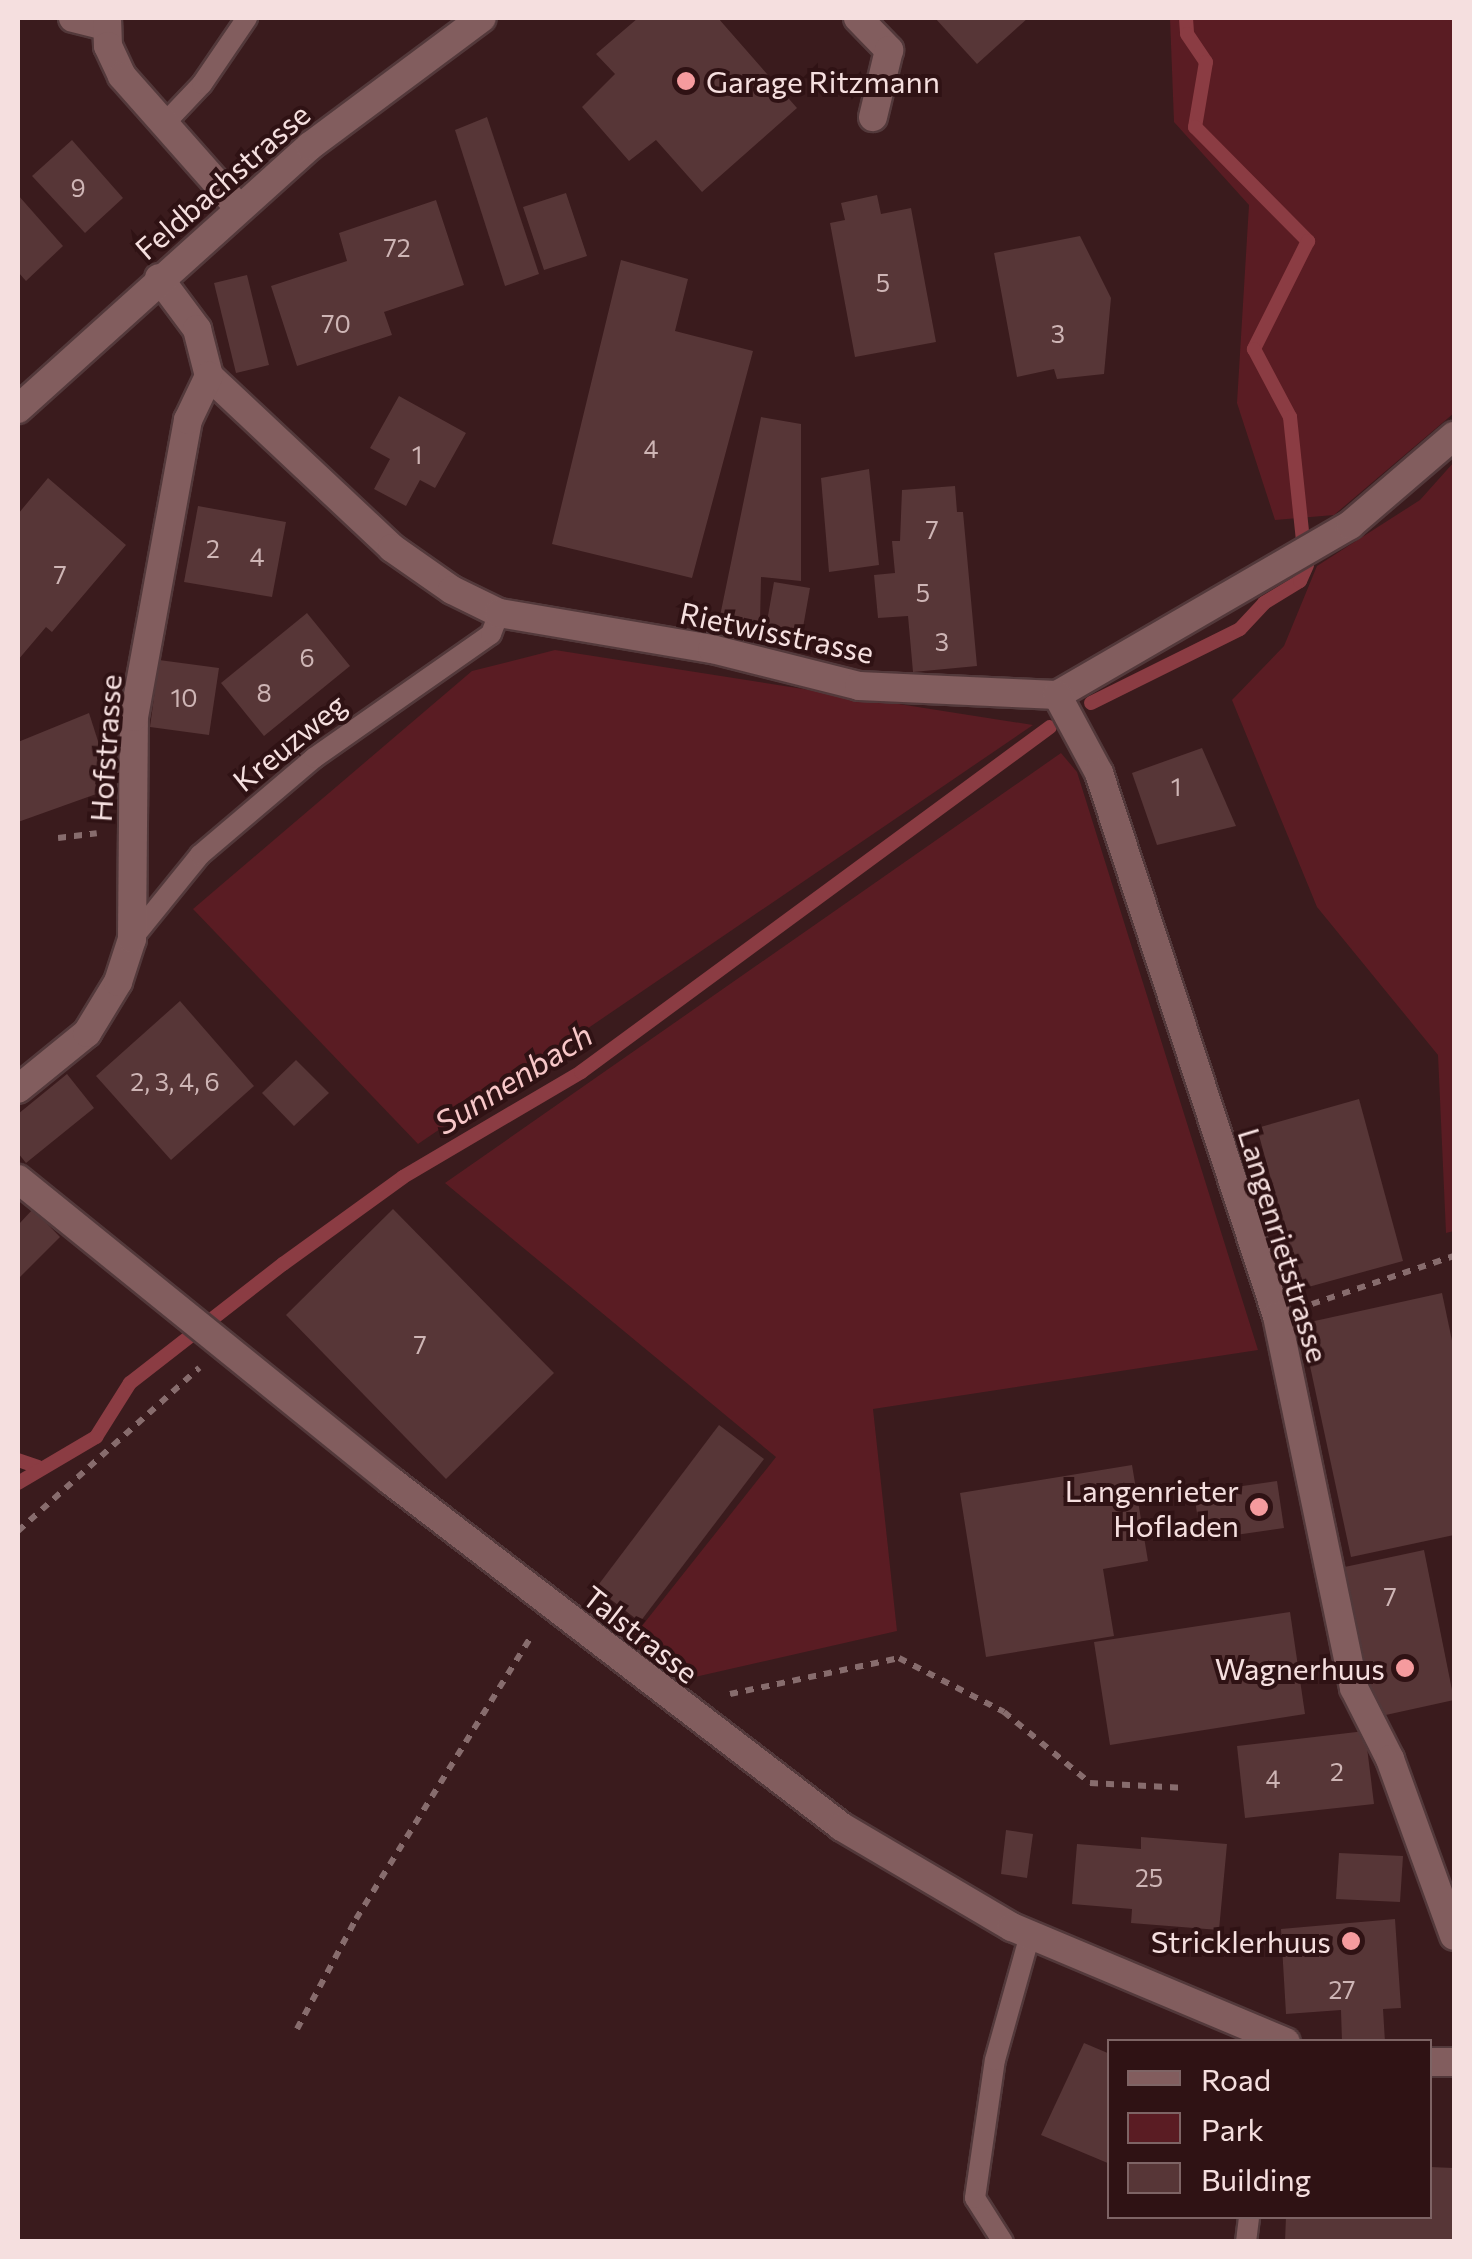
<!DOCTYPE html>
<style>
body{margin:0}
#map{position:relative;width:1472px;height:2259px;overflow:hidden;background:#3a1b1d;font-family:Commissioner,sans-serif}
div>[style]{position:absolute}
.green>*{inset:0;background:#5a1c23}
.stream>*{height:14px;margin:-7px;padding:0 7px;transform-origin:7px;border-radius:7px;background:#8b3c43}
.building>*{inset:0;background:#573637}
.path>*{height:6px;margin-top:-3px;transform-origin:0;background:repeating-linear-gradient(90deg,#876c6d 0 8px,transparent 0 16px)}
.roads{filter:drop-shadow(2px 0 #53393b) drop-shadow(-2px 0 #53393b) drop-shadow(0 2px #53393b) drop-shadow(0 -2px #53393b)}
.service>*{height:20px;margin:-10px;padding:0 10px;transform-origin:10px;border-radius:10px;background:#825d5e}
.minor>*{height:28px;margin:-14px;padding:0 14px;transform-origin:14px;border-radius:14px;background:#825d5e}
.secondary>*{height:28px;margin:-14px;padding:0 14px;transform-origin:14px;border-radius:14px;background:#825d5e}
.dots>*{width:28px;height:28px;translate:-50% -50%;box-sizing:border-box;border:5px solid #2f1214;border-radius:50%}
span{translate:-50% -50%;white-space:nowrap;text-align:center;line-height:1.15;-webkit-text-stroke:8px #2f1214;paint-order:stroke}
.number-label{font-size:25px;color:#ceb5b5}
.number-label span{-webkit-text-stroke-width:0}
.poi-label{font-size:30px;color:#f5dfdf}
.left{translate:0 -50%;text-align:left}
.right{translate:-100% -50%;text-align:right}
.street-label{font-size:30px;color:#f5dfdf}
.water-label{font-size:32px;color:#f7c7c8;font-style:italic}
.frame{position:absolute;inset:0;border:20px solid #f5dfdf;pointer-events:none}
.legend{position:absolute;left:1107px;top:2039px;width:325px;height:180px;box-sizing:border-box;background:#2f1214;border:2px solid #7e6465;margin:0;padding:12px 18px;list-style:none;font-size:30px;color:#f5dfdf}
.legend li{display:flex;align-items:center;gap:20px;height:50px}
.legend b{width:50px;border:2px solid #7e6465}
</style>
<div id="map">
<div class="green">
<i style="clip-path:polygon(1170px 18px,1454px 18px,1454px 413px,1334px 515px,1275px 520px,1237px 403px,1249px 205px,1174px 122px)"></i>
<i style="clip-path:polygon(1454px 462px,1454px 1231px,1446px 1233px,1438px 1055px,1317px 907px,1232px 700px,1284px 646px,1317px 566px,1420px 500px)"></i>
<i style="clip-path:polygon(555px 650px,1033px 725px,418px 1144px,193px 909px,472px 671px)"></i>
<i style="clip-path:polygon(1061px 753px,1077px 772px,1258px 1350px,873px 1409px,897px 1631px,686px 1679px,630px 1641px,776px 1457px,445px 1183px)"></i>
</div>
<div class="stream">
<i style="left:1186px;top:18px;width:16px;rotate:86deg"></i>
<i style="left:1187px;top:34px;width:34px;rotate:56deg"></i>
<i style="left:1206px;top:62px;width:66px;rotate:99.6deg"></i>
<i style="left:1195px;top:127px;width:161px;rotate:45.3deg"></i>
<i style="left:1308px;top:241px;width:121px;rotate:116.6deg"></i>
<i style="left:1254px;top:349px;width:77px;rotate:62.1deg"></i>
<i style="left:1290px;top:417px;width:124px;rotate:84deg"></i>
<i style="left:1091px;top:703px;width:166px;rotate:-26.4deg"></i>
<i style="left:1240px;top:629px;width:35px;rotate:-47deg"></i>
<i style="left:1264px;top:603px;width:42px;rotate:-31.4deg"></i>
<i style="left:1300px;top:581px;width:17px;rotate:-66deg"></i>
<i style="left:18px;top:1460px;width:21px;rotate:19deg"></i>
<i style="left:18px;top:1483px;width:91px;rotate:-30.5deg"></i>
<i style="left:96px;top:1437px;width:64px;rotate:-57.8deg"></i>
<i style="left:130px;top:1383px;width:194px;rotate:-37.9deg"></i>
<i style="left:283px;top:1264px;width:148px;rotate:-35.9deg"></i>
<i style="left:403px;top:1177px;width:207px;rotate:-30.5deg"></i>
<i style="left:581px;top:1072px;width:582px;rotate:-36.34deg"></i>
</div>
<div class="building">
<i style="clip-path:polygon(638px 18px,718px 18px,797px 108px,702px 192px,656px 140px,629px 161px,582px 107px,615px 74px,596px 54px)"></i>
<i style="clip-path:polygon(935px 18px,1028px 18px,977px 64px)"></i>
<i style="clip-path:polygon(487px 117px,539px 274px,505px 286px,455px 130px)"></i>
<i style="clip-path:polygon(72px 140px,123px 198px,85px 233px,32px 176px)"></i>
<i style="clip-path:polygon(566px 193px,587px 256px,544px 270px,523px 207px)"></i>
<i style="clip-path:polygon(18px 195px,63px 246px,26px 281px,18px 272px)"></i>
<i style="clip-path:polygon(877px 195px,881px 214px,911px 208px,936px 342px,855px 357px,830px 223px,845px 220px,841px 203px)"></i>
<i style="clip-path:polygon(436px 200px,464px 285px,384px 312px,392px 335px,297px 366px,271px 286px,347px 261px,339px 233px)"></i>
<i style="clip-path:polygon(1080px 236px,1111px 298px,1104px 374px,1057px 379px,1054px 369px,1017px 377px,994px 253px)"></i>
<i style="clip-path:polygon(621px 260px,688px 279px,675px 331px,753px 351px,692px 578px,552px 544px)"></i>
<i style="clip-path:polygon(247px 275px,269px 365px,236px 373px,214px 283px)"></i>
<i style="clip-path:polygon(399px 396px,466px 433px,435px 488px,420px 480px,406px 506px,374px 489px,390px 459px,370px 448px)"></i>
<i style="clip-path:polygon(761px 417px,801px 424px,801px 581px,761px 577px,760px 622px,720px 616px)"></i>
<i style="clip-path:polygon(869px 469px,879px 565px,829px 572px,821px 478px)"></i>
<i style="clip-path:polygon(48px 478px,126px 545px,52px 632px,46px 627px,18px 660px,18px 514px)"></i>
<i style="clip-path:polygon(955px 486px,957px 512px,963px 512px,977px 666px,913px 672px,908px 616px,878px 618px,874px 575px,895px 573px,892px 541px,900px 541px,902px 490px)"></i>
<i style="clip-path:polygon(198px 506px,286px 522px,272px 597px,184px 582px)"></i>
<i style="clip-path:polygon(774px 582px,810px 588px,802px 633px,766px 627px)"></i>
<i style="clip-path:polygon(307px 613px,350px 666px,264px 736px,221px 683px)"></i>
<i style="clip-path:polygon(159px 660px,219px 668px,209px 735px,150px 727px)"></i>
<i style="clip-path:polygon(89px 713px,113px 788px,18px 822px,18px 742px)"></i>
<i style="clip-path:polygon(1202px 748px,1236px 826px,1157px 845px,1132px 773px)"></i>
<i style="clip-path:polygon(180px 1001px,254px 1086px,171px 1160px,96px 1076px)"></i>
<i style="clip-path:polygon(296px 1060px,329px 1093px,294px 1126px,262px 1093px)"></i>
<i style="clip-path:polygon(67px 1074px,94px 1108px,26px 1163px,18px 1153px,18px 1114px)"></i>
<i style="clip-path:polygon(1359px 1099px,1403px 1261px,1301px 1289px,1257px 1128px)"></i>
<i style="clip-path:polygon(33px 1209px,60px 1237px,18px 1279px,18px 1225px)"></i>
<i style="clip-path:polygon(393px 1209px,554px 1373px,446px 1479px,286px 1315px)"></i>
<i style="clip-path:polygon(1442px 1293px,1454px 1350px,1454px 1535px,1351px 1557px,1301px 1324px)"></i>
<i style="clip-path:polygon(719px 1425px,764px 1459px,640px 1622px,596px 1588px)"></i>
<i style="clip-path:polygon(1132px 1465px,1148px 1561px,1103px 1569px,1114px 1636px,986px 1657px,960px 1493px)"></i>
<i style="clip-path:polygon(1277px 1481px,1284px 1528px,1201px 1540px,1194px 1493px)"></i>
<i style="clip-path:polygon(1424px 1550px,1454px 1700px,1372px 1718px,1340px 1568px)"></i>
<i style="clip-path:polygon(1290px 1612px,1305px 1714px,1110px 1745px,1094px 1642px)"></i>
<i style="clip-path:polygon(1365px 1731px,1374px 1804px,1245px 1818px,1237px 1746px)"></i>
<i style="clip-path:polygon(1006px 1830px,1033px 1834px,1027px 1878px,1001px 1874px)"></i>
<i style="clip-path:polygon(1141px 1837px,1227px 1844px,1219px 1930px,1131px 1923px,1132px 1909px,1072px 1904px,1077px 1844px,1141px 1849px)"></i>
<i style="clip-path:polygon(1339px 1853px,1403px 1856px,1400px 1902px,1336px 1899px)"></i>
<i style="clip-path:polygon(1395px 1919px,1401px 2008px,1383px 2009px,1385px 2042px,1342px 2042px,1341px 2010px,1286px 2014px,1281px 1929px)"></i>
<i style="clip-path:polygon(1084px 2043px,1110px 2054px,1110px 2164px,1041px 2135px)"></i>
<i style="clip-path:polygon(1430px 2167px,1454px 2168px,1454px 2242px,1285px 2242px,1286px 2216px,1430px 2216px)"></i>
</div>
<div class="path">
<i style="left:58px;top:838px;width:39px;rotate:-7deg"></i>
<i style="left:1312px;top:1304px;width:150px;rotate:-18.7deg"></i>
<i style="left:18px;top:1531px;width:244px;rotate:-42deg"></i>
<i style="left:730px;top:1694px;width:173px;rotate:-12deg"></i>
<i style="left:899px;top:1658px;width:118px;rotate:27.2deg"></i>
<i style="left:1004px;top:1712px;width:112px;rotate:39.5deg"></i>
<i style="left:1090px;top:1783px;width:96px;rotate:3deg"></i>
<i style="left:297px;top:2029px;width:125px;rotate:-61.8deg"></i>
<i style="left:356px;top:1919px;width:334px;rotate:-58.2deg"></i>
</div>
<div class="roads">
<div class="service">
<i style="left:164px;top:124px;width:55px;rotate:-46.5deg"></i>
<i style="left:202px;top:84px;width:80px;rotate:-55.7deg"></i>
<i style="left:132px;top:939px;width:108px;rotate:-51deg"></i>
<i style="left:200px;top:855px;width:150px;rotate:-40.4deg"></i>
<i style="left:314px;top:758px;width:216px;rotate:-35deg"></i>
<i style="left:491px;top:634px;width:22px;rotate:-69deg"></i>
<i style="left:1003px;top:2242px;width:52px;rotate:-122.5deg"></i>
<i style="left:975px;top:2198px;width:139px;rotate:-81.8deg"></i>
<i style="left:995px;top:2060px;width:130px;rotate:-74.4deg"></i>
<i style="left:1246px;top:2242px;width:26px;rotate:-83deg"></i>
</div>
<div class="minor">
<i style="left:73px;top:18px;width:34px;rotate:14deg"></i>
<i style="left:107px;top:18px;width:28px;rotate:88deg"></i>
<i style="left:108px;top:46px;width:33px;rotate:65deg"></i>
<i style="left:122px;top:76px;width:175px;rotate:48.5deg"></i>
<i style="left:858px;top:18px;width:45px;rotate:45.9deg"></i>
<i style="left:889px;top:50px;width:69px;rotate:103.4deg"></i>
<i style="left:159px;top:278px;width:64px;rotate:53.3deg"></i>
<i style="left:197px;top:329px;width:49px;rotate:75.7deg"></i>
<i style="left:209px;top:376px;width:251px;rotate:43.2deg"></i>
<i style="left:392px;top:548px;width:73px;rotate:35deg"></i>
<i style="left:452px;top:590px;width:52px;rotate:26.1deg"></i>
<i style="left:499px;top:613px;width:216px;rotate:9.6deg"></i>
<i style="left:712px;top:649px;width:152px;rotate:14.1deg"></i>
<i style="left:859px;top:686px;width:198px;rotate:2.6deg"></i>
<i style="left:1057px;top:695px;width:339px;rotate:-30.1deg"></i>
<i style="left:1350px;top:525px;width:137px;rotate:-40.6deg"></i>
<i style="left:1057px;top:695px;width:89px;rotate:61.7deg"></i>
<i style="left:1099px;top:773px;width:571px;rotate:71.85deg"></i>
<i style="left:1277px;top:1316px;width:380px;rotate:78.3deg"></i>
<i style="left:1354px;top:1688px;width:80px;rotate:63.1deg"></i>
<i style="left:1390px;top:1759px;width:188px;rotate:70.1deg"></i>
<i style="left:18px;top:1089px;width:89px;rotate:-39.1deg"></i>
<i style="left:87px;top:1033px;width:60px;rotate:-58.7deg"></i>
<i style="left:118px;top:982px;width:45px;rotate:-72deg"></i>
<i style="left:132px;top:939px;width:222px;rotate:-89.5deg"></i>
<i style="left:134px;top:717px;width:302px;rotate:-79.7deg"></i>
<i style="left:188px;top:420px;width:49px;rotate:-64.5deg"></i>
<i style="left:18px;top:1179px;width:480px;rotate:39deg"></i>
<i style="left:391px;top:1481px;width:568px;rotate:37.49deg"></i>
<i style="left:842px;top:1827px;width:197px;rotate:30.5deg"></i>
<i style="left:1012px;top:1927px;width:297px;rotate:22.8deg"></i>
<i style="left:1430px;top:2062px;width:24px"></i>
</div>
<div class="secondary">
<i style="left:18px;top:409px;width:393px;rotate:-42deg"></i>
<i style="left:310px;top:146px;width:214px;rotate:-36.7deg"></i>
</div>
</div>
<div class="dots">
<i style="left:686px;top:81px;background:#f59b9e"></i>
<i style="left:1259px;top:1507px;background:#f59b9e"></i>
<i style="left:1405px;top:1668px;background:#f59b9e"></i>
<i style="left:1351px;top:1941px;background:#f59b9e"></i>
</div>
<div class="number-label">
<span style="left:78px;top:187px">9</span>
<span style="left:397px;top:247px">72</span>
<span style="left:883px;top:282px">5</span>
<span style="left:336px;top:323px">70</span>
<span style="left:1058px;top:333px">3</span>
<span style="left:651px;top:448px">4</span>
<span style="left:417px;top:454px">1</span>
<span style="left:932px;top:529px">7</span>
<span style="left:213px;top:548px">2</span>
<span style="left:257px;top:556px">4</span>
<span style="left:60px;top:574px">7</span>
<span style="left:923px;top:592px">5</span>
<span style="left:942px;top:641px">3</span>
<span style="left:307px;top:657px">6</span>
<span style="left:264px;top:692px">8</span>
<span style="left:184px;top:697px">10</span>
<span style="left:1176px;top:786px">1</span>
<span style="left:175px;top:1081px">2, 3, 4, 6</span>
<span style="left:420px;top:1344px">7</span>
<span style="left:1390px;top:1596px">7</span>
<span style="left:1337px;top:1771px">2</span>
<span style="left:1273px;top:1778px">4</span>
<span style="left:1149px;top:1877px">25</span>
<span style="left:1342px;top:1989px">27</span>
</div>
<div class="poi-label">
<span class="left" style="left:706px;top:81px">Garage Ritzmann</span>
<span class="right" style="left:1239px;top:1507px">Langenrieter<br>Hofladen</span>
<span class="right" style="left:1385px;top:1668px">Wagnerhuus</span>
<span class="right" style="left:1331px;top:1941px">Stricklerhuus</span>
</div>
<div class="street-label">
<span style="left:222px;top:181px;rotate:-41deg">Feldbachstrasse</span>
<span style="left:777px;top:632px;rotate:12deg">Rietwisstrasse</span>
<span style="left:289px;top:742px;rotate:-39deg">Kreuzweg</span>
<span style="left:105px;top:748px;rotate:-86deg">Hofstrasse</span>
<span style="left:1284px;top:1245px;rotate:73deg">Langenrietstrasse</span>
<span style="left:641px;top:1634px;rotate:38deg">Talstrasse</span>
</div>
<div class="water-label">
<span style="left:513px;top:1078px;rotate:-32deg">Sunnenbach</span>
</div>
<div class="frame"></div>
<ul class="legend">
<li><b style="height:12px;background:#825d5e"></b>Road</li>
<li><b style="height:28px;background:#5a1c23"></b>Park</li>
<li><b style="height:28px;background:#573637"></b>Building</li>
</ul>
</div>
